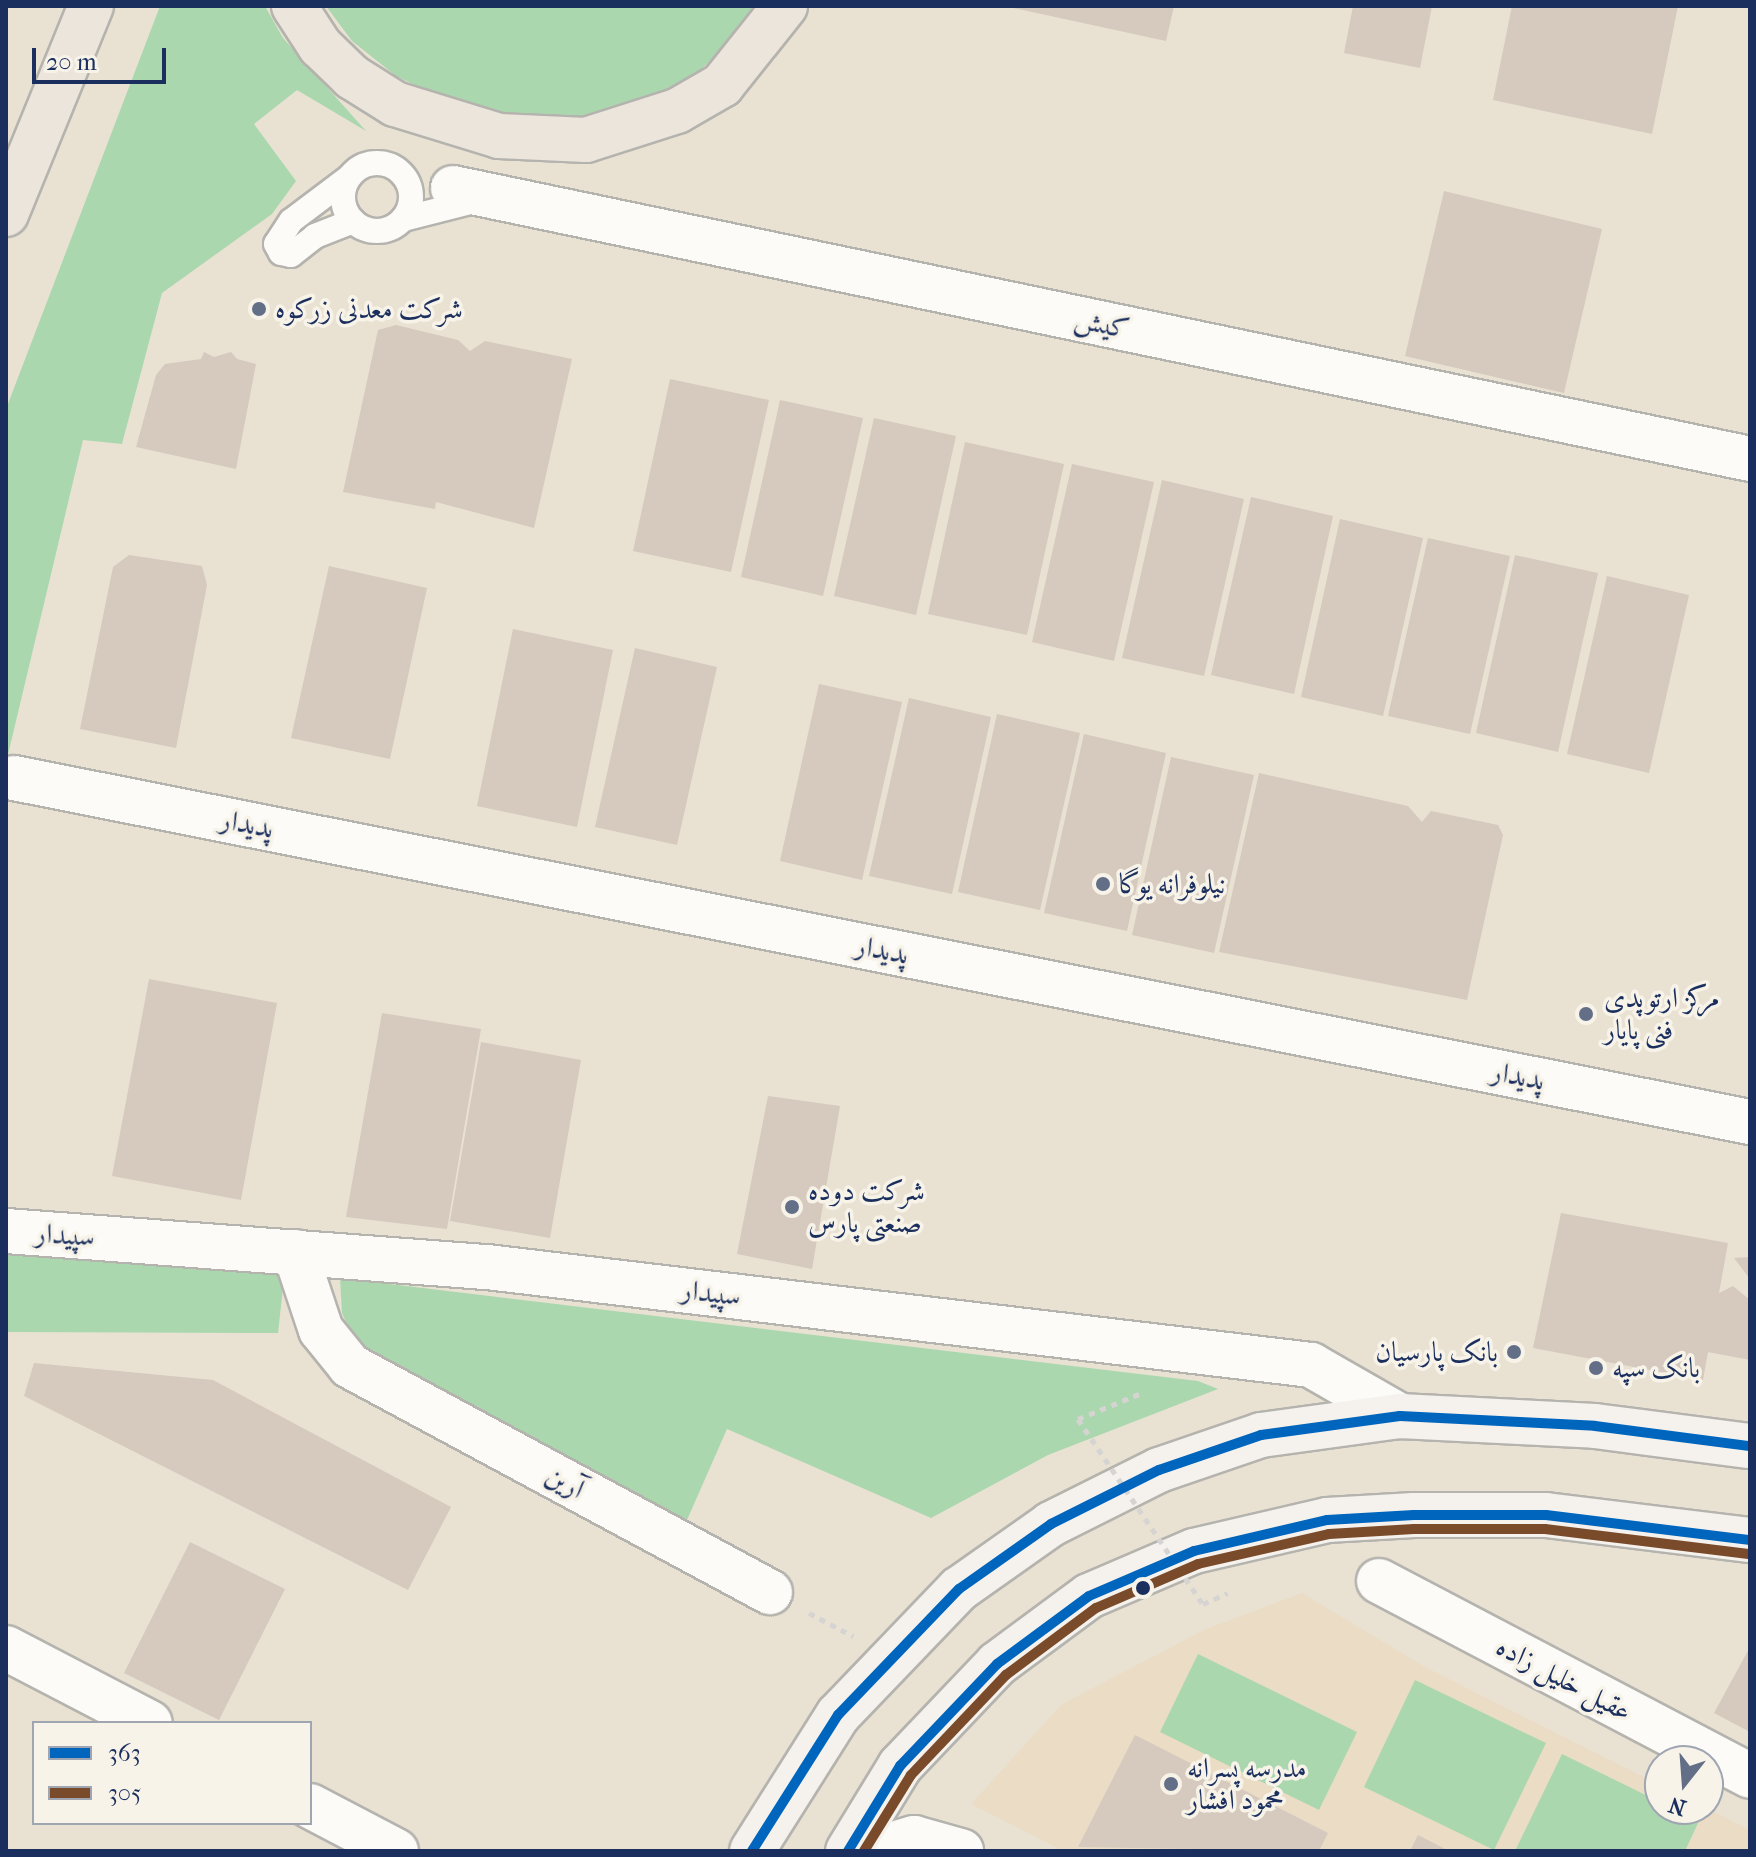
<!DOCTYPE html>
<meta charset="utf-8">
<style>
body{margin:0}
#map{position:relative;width:1756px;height:1857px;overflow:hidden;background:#e9e2d3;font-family:"IM FELL French Canon",Amiri,serif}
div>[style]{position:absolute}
.built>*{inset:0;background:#eadcc5}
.green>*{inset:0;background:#abd7af}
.building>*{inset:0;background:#d6c9be}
.path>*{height:5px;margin-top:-2.5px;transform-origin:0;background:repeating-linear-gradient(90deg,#d5d4d2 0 6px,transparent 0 12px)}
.roads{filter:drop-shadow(2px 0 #b5b3ae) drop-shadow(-2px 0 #b5b3ae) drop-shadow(0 2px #b5b3ae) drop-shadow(0 -2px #b5b3ae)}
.service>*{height:24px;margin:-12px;padding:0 12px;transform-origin:12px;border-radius:12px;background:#fcfbf8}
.service>.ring{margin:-12px;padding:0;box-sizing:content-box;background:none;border:24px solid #fcfbf8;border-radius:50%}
.minor>*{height:44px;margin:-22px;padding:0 22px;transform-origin:22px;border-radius:22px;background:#fcfbf8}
.secondary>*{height:44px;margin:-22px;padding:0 22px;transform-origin:22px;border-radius:22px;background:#f5f2ed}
.trunk>*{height:44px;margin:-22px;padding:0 22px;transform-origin:22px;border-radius:22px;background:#ece5dc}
.path-bridge>*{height:5px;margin-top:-2.5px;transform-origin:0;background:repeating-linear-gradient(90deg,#d5d4d2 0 6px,transparent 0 12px)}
.bus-1>*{height:10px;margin:-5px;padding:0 5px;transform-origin:5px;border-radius:5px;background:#0065bd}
.bus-2>*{height:10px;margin:-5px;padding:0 5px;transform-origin:5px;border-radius:5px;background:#7a4b2a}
.dots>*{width:22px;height:22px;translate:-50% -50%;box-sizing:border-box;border:4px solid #f7f3e8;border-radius:50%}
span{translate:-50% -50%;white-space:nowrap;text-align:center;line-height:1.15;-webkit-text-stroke:7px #f7f3e8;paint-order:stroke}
.poi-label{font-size:28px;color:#1b2f5e}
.left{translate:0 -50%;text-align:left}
.right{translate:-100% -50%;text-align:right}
.street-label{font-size:28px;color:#1b2f5e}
.frame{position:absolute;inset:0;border:8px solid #1b2f5e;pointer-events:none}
.legend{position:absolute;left:32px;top:1721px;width:280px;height:104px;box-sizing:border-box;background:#f7f3e8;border:2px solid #9fa5b1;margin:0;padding:10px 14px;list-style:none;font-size:24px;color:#1b2f5e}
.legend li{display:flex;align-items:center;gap:16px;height:40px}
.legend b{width:40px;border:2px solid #9fa5b1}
.north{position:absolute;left:1644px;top:1745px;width:80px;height:80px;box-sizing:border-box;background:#f7f3e8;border:2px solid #9fa5b1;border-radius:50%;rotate:197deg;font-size:22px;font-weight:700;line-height:32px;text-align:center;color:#1b2f5e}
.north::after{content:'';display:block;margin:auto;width:28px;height:36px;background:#636e87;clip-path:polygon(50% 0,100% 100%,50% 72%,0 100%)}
.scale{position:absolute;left:32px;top:48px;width:134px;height:36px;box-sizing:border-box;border:4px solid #1b2f5e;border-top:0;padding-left:10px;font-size:24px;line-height:28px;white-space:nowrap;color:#1b2f5e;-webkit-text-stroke:6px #f7f3e8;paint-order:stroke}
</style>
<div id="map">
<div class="built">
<i style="clip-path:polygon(1302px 1593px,1427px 1668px,1660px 1785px,1660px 1809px,1708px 1809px,1750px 1830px,1750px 1851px,1063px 1851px,971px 1804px,1062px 1704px,1206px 1629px)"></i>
</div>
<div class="green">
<i style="clip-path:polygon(160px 6px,265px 6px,283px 38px,366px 131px,297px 90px,254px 124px,296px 181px,272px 214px,162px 293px,122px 444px,83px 440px,6px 763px,6px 409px)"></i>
<i style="clip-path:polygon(326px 6px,753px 6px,733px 40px,686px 83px,636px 105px,581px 119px,501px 118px,444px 99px,396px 76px,352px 41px)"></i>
<i style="clip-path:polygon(6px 1253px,285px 1269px,278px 1333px,6px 1332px)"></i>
<i style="clip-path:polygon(340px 1278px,1198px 1381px,1218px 1389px,1048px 1455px,931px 1518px,727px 1429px,687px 1520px,358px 1350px,342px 1313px)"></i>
<i style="clip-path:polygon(1198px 1654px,1357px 1732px,1319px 1810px,1160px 1732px)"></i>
<i style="clip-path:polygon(1415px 1680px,1546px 1743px,1494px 1850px,1364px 1787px)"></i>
<i style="clip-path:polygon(1562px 1754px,1660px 1802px,1660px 1809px,1674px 1809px,1699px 1821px,1685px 1851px,1515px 1851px)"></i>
</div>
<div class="building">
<i style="clip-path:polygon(1004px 6px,1174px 6px,1166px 41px)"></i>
<i style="clip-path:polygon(1353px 6px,1432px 6px,1420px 68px,1344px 53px)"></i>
<i style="clip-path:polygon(1512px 6px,1678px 6px,1652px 134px,1493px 100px)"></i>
<i style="clip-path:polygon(1444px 191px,1602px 229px,1564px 393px,1405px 356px)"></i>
<i style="clip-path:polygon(396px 325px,458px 340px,470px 351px,485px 341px,572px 359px,534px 528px,436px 502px,435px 509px,343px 492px,378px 330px)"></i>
<i style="clip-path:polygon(204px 352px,214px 357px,231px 352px,237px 359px,256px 364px,236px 469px,136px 447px,156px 375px,165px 364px,201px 359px)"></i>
<i style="clip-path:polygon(670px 379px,769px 400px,731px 572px,633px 551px)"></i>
<i style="clip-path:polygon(780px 400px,863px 418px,823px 596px,741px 577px)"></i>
<i style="clip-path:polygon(874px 418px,956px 436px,916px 615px,834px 596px)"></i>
<i style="clip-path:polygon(965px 442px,1064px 464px,1027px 635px,928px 614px)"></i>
<i style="clip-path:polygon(1072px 464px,1154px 482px,1114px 661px,1032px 642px)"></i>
<i style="clip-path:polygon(1162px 480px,1244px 499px,1204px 676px,1122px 658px)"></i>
<i style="clip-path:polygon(1251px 497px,1333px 516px,1294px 694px,1211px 675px)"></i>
<i style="clip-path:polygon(1340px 519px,1423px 538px,1383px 716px,1301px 697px)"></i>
<i style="clip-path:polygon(1428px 538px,1510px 556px,1470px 734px,1388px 716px)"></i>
<i style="clip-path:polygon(129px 555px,202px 566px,207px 585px,176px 748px,80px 729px,113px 567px)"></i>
<i style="clip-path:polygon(1515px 555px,1598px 573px,1558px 752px,1476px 733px)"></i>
<i style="clip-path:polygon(329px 566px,427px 588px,390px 759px,291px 738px)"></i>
<i style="clip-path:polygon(1607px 576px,1689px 595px,1649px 773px,1567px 754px)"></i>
<i style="clip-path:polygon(513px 629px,613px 650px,577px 827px,477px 806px)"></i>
<i style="clip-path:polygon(635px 648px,717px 667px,677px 845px,595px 827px)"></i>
<i style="clip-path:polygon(819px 684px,902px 702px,862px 880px,780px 861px)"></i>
<i style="clip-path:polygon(909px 698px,991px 717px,952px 894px,869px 876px)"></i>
<i style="clip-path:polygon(997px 714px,1080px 733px,1040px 910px,958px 892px)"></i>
<i style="clip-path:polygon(1084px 734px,1166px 753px,1127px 931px,1044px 913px)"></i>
<i style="clip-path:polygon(1171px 757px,1254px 775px,1214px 953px,1132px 935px)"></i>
<i style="clip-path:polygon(1259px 773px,1408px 806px,1422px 822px,1431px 811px,1498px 825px,1503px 835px,1467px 1000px,1219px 952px)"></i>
<i style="clip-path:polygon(149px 979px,277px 1003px,241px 1200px,112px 1176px)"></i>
<i style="clip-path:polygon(382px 1013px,481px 1029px,447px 1229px,346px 1217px)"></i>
<i style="clip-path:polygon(481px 1042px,581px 1060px,550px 1238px,450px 1221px)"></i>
<i style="clip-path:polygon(768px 1096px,840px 1106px,812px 1269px,737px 1254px)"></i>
<i style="clip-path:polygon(1561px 1213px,1728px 1243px,1719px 1293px,1733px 1286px,1750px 1300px,1750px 1360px,1708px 1352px,1703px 1380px,1533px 1348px)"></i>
<i style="clip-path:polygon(1750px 1257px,1750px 1279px,1734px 1258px)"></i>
<i style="clip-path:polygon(34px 1363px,213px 1380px,451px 1507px,408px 1590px,24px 1396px)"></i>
<i style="clip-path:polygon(190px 1542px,285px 1589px,219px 1720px,124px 1673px)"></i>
<i style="clip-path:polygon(1750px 1647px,1750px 1732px,1714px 1713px)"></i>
<i style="clip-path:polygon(1135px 1735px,1328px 1833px,1319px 1851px,1078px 1847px)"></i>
<i style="clip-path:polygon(1418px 1835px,1449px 1851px,1410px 1851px)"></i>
</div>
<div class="path">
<i style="left:1078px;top:1419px;width:71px;rotate:-22.2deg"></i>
<i style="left:1203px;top:1604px;width:27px;rotate:-24deg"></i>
<i style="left:809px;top:1613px;width:50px;rotate:27.6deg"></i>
</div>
<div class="roads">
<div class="service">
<i class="ring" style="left:343px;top:163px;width:44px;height:44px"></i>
<i style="left:348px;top:178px;width:71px;rotate:143deg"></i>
<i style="left:291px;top:221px;width:27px;rotate:123deg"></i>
<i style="left:276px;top:244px;width:10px;rotate:61deg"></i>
<i style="left:281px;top:253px;width:10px;rotate:11deg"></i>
<i style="left:291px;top:255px;width:31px;rotate:-38deg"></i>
<i style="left:315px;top:236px;width:41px;rotate:-21.5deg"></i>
<i style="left:403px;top:219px;width:77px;rotate:-14.2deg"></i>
</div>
<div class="minor">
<i style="left:453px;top:188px;width:1325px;rotate:11.8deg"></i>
<i style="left:14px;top:778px;width:1770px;rotate:11.21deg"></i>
<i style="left:6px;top:1231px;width:482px;rotate:4.3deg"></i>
<i style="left:487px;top:1267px;width:830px;rotate:6.78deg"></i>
<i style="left:1311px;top:1365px;width:103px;rotate:29.8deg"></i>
<i style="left:295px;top:1252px;width:82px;rotate:71.6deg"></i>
<i style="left:321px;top:1330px;width:46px;rotate:51.1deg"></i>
<i style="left:350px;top:1366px;width:477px;rotate:28.3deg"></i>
<i style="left:1379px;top:1581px;width:419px;rotate:27.7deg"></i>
<i style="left:6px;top:1648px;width:162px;rotate:27.5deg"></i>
<i style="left:310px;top:1806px;width:97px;rotate:27.6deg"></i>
<i style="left:870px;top:1851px;width:46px;rotate:-16.5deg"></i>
<i style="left:914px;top:1838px;width:49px;rotate:15.5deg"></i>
</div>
<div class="secondary">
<i style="left:752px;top:1851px;width:161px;rotate:-57.7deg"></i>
<i style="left:838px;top:1715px;width:175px;rotate:-46.2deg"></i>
<i style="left:959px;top:1589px;width:113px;rotate:-35.2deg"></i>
<i style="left:1051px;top:1524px;width:121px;rotate:-26.6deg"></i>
<i style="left:1159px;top:1470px;width:108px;rotate:-18.9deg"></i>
<i style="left:1261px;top:1435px;width:140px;rotate:-7.8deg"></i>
<i style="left:1400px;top:1416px;width:195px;rotate:2.9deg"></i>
<i style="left:1595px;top:1426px;width:156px;rotate:7.4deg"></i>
<i style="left:848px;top:1851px;width:100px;rotate:-58.5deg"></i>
<i style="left:900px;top:1766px;width:141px;rotate:-46.4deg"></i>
<i style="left:997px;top:1664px;width:114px;rotate:-36.5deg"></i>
<i style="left:1089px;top:1596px;width:114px;rotate:-23.2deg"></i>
<i style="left:1194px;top:1551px;width:137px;rotate:-13.1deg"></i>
<i style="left:1327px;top:1520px;width:87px;rotate:-3.3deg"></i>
<i style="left:1414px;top:1515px;width:132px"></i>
<i style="left:1546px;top:1515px;width:206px;rotate:7deg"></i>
</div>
<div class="trunk">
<i style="left:294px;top:6px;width:48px;rotate:57deg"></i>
<i style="left:320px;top:46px;width:45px;rotate:44.1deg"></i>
<i style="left:352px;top:77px;width:51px;rotate:32.1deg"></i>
<i style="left:395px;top:104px;width:109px;rotate:17.1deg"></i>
<i style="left:499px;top:136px;width:87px;rotate:2.6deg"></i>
<i style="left:586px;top:140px;width:96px;rotate:-17.7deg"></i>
<i style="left:677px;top:111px;width:52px;rotate:-30deg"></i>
<i style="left:722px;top:85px;width:101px;rotate:-51.4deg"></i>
<i style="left:6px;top:214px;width:225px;rotate:-67.8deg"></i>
</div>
</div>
<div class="path-bridge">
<i style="left:1078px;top:1419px;width:223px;rotate:56deg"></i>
</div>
<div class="bus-1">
<i style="left:752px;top:1851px;width:161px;rotate:-57.7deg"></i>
<i style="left:838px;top:1715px;width:175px;rotate:-46.2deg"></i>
<i style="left:959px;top:1589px;width:113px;rotate:-35.2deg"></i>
<i style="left:1051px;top:1524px;width:121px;rotate:-26.6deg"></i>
<i style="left:1159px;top:1470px;width:108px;rotate:-18.9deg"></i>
<i style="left:1261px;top:1435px;width:140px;rotate:-7.8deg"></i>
<i style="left:1400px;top:1416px;width:195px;rotate:2.9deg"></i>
<i style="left:1595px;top:1426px;width:156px;rotate:7.4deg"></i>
<i style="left:848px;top:1851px;width:100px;rotate:-58.5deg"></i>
<i style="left:900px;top:1766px;width:141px;rotate:-46.4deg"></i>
<i style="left:997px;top:1664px;width:114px;rotate:-36.5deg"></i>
<i style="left:1089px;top:1596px;width:114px;rotate:-23.2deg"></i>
<i style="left:1194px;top:1551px;width:137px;rotate:-13.1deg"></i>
<i style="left:1327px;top:1520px;width:87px;rotate:-3.3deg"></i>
<i style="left:1414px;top:1515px;width:132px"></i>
<i style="left:1546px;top:1515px;width:206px;rotate:7deg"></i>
</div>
<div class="bus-2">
<i style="left:864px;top:1851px;width:89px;rotate:-58.3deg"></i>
<i style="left:911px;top:1775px;width:138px;rotate:-46.5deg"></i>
<i style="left:1006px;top:1675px;width:112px;rotate:-36.7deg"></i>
<i style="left:1096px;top:1608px;width:111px;rotate:-23.3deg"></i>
<i style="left:1198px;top:1564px;width:134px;rotate:-12.9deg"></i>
<i style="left:1329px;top:1534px;width:85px;rotate:-3.4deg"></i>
<i style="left:1414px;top:1529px;width:131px"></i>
<i style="left:1545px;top:1529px;width:205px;rotate:7deg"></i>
</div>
<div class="dots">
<i style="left:259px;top:309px;background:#636e87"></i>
<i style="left:1103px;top:884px;background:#636e87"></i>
<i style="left:1586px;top:1014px;background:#636e87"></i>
<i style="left:792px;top:1207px;background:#636e87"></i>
<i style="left:1514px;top:1352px;background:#636e87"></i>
<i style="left:1596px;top:1368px;background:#636e87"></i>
<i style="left:1143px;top:1588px;background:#1b2f5e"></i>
<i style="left:1171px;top:1784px;background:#636e87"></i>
</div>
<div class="poi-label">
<span class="left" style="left:275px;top:309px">شرکت معدنی زرکوه</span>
<span class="left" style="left:1119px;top:884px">نیلوفرانه یوگا</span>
<span class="left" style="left:1604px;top:1014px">مرکز ارتوپدی<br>فنی پایار</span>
<span class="left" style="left:808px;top:1207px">شرکت دوده<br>صنعتی پارس</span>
<span class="right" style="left:1498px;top:1352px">بانک پارسیان</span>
<span class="left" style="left:1612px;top:1368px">بانک سپه</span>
<span class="left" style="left:1187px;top:1784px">مدرسه پسرانه<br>محمود افشار</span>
</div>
<div class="street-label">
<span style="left:1102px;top:324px;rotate:12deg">کیش</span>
<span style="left:247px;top:824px;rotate:11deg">پدیدار</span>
<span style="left:882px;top:950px;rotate:11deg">پدیدار</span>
<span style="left:1518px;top:1076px;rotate:11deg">پدیدار</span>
<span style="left:65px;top:1235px;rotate:4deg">سپیدار</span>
<span style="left:711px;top:1293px;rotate:7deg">سپیدار</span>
<span style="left:565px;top:1482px;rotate:28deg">آرین</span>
<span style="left:1564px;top:1679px;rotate:28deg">عقیل خلیل زاده</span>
</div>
<div class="frame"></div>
<ul class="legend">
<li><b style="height:10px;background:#0065bd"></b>363</li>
<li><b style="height:10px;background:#7a4b2a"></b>305</li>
</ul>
<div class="north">N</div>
<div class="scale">20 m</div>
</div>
